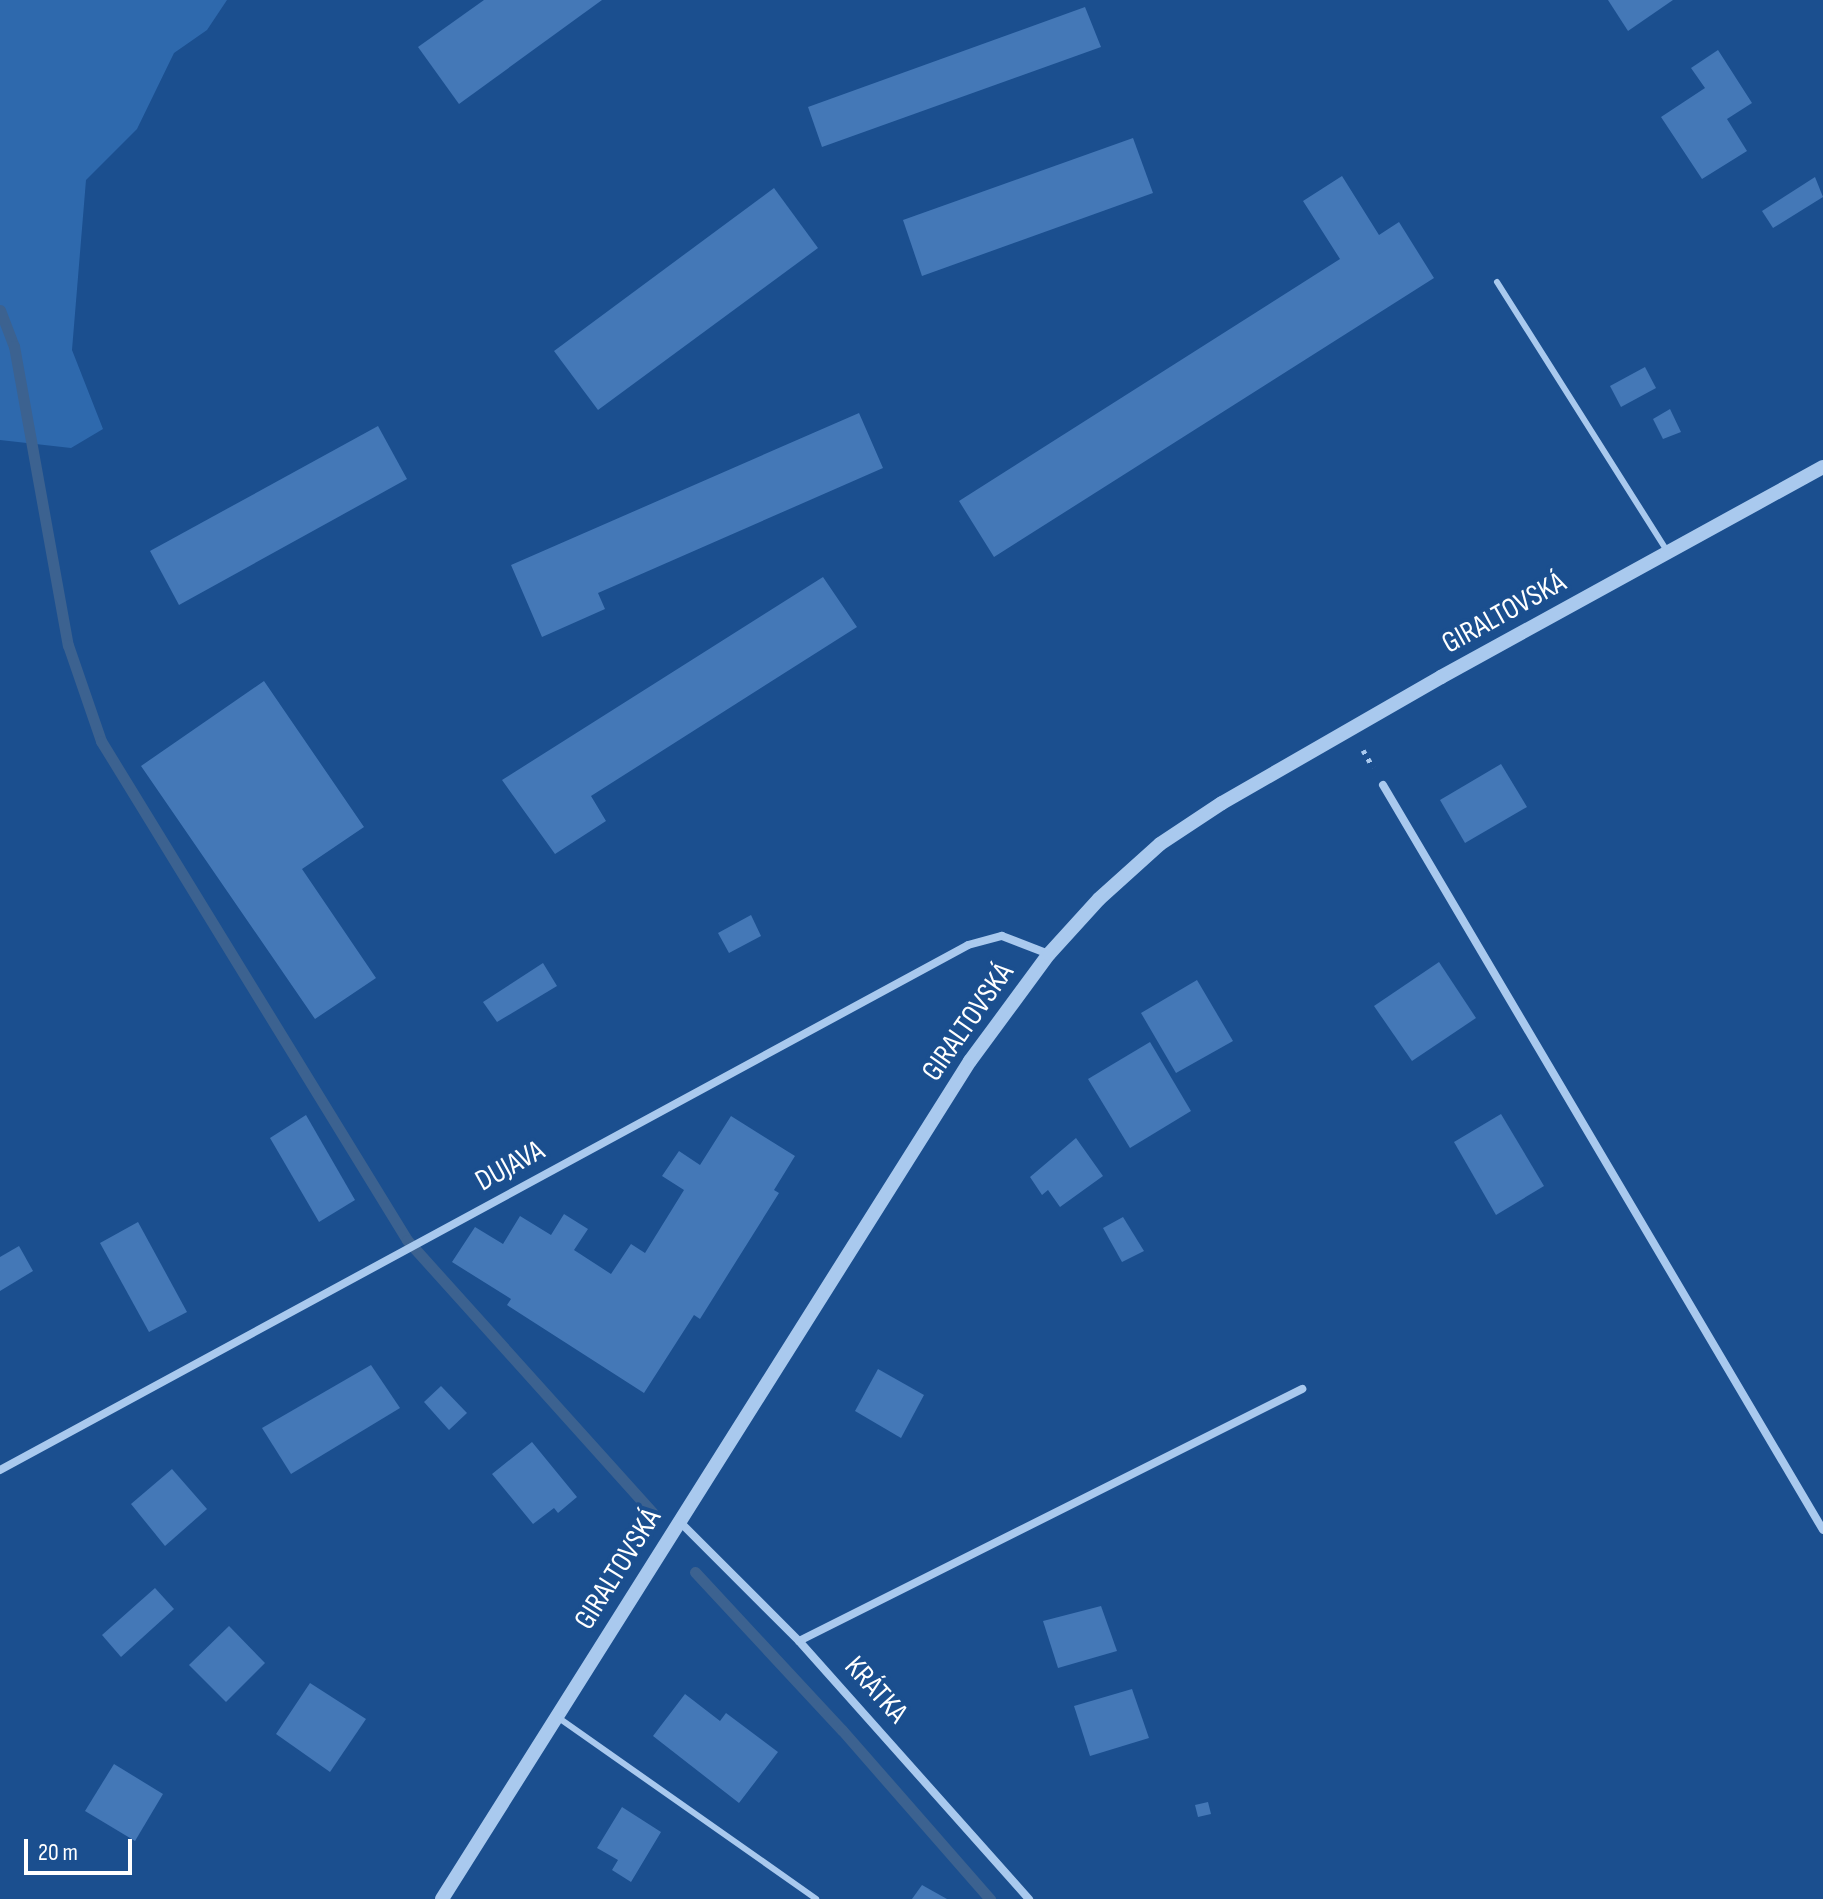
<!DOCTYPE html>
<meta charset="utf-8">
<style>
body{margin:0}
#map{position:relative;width:1823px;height:1899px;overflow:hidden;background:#1b4f8f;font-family:"Sofia Sans Condensed",sans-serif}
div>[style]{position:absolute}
.green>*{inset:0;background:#2e69ad}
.stream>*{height:11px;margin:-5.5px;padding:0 5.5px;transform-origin:5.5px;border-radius:5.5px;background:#3c6290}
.building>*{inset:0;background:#4478b7}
.path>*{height:5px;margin-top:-2.5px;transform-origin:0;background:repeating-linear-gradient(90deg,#a9c9ee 0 4px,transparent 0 10px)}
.service>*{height:6px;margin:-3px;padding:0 3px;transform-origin:3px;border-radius:3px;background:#a9c9ee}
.minor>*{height:8px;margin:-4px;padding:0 4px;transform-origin:4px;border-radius:4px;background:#a9c9ee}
.tertiary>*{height:14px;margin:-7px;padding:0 7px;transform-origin:7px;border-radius:7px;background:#a9c9ee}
span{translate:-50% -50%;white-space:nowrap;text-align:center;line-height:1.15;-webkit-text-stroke:8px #1b4f8f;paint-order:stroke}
.street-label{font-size:30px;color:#fff}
.scale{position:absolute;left:24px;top:1839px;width:108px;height:36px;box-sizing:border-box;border:4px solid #fff;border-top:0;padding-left:10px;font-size:24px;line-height:28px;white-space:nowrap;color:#fff;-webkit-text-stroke:6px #1b4f8f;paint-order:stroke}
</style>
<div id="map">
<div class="green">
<i style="clip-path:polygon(0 0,227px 0,207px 30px,174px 53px,137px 129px,86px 180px,72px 350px,103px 429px,71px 448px,0 440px)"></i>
</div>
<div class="stream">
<i style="left:0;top:310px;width:39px;rotate:69deg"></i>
<i style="left:14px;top:346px;width:304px;rotate:79.8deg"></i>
<i style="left:68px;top:645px;width:102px;rotate:71deg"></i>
<i style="left:101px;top:741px;width:585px;rotate:58.48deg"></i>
<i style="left:407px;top:1240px;width:367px;rotate:48deg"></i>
<i style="left:695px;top:1572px;width:216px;rotate:47.1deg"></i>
<i style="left:842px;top:1730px;width:225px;rotate:48.8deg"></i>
</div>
<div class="building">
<i style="clip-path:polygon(484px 0,602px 0,459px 104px,418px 47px)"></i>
<i style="clip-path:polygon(1608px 0,1673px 0,1628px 31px)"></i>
<i style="clip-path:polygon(1085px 7px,1101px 47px,822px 147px,808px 107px)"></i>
<i style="clip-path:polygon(1718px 50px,1752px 103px,1727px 119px,1747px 151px,1702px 179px,1661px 117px,1705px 88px,1691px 68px)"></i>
<i style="clip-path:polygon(1133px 138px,1153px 193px,922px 276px,903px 220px)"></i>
<i style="clip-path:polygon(1342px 176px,1379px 235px,1399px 222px,1434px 278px,994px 557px,959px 501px,1340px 259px,1303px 201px)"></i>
<i style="clip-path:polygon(1815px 177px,1823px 197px,1773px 228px,1762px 211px)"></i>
<i style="clip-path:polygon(774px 188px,818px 248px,598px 410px,554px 351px)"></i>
<i style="clip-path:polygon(1645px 367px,1656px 388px,1621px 407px,1610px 386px)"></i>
<i style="clip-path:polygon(1670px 409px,1681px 432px,1663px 439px,1653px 419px)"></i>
<i style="clip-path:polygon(859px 413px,883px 468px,598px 593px,605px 609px,542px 637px,511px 565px)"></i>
<i style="clip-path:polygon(378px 426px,407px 479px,179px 605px,150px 551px)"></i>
<i style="clip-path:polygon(823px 577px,857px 627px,591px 796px,606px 821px,555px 854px,502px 780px)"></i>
<i style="clip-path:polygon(264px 681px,364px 827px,302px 869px,376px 978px,315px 1019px,141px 766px)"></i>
<i style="clip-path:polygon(1501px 764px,1527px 807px,1465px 843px,1440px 800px)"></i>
<i style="clip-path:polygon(751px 915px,761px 936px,729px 953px,718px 933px)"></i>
<i style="clip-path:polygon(1439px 962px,1476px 1018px,1412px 1061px,1374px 1006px)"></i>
<i style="clip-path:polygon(543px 963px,557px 986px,497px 1022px,483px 1002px)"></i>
<i style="clip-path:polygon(1197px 980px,1233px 1041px,1176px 1073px,1141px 1013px)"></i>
<i style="clip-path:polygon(1150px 1042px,1191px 1111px,1130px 1148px,1088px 1079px)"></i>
<i style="clip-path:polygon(1501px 1114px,1544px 1186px,1496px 1215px,1454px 1142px)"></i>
<i style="clip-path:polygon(306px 1115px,355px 1200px,319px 1222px,270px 1138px)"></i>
<i style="clip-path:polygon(731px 1116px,795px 1156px,774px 1190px,779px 1193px,700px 1319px,694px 1315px,644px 1393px,507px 1305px,511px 1299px,452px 1262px,475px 1227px,503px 1244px,520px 1216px,551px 1235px,564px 1214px,588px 1229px,574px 1250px,611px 1274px,631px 1244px,645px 1253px,684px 1190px,662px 1176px,679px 1151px,700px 1165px)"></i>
<i style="clip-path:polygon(1076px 1138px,1103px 1176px,1060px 1207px,1048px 1190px,1042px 1195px,1030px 1177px)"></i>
<i style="clip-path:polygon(1123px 1217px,1144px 1251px,1122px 1262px,1103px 1228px)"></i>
<i style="clip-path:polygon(138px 1222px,187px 1312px,149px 1332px,100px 1243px)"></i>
<i style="clip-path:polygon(19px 1246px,33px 1271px,0 1291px,0 1257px)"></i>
<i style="clip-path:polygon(371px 1365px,400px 1408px,291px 1474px,262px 1428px)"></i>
<i style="clip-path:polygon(878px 1369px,924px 1395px,901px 1438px,855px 1411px)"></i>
<i style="clip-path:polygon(441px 1386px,467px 1413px,449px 1430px,424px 1402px)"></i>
<i style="clip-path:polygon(532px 1442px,577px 1497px,558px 1513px,554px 1508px,533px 1524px,492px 1474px)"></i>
<i style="clip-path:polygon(172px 1469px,207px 1509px,165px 1546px,131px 1504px)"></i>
<i style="clip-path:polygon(155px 1588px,174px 1609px,121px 1657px,102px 1635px)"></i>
<i style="clip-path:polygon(1101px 1606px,1117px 1651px,1058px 1668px,1043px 1621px)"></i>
<i style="clip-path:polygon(229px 1626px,265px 1663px,226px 1702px,189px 1665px)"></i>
<i style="clip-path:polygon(310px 1683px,366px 1719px,330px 1772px,276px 1734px)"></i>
<i style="clip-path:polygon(1132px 1689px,1149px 1738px,1090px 1756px,1074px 1706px)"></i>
<i style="clip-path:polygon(685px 1694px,720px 1721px,726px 1713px,778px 1752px,739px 1803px,653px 1736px)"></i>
<i style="clip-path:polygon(114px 1764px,163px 1794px,135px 1841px,85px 1811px)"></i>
<i style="clip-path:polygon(1208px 1802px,1211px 1814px,1198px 1817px,1195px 1805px)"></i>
<i style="clip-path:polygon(622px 1807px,661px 1832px,631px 1882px,612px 1870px,618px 1860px,597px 1848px)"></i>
<i style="clip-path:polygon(922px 1885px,947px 1899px,912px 1899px)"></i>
</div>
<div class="path">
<i style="left:1363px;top:750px;width:20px;rotate:60deg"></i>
</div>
<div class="service">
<i style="left:1497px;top:282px;width:320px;rotate:57.7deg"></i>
<i style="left:556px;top:1716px;width:318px;rotate:35.1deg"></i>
</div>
<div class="minor">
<i style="left:1383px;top:785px;width:865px;rotate:59.43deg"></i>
<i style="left:0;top:1470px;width:1101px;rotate:-28.47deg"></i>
<i style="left:968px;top:945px;width:35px;rotate:-15deg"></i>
<i style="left:1002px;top:936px;width:50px;rotate:21deg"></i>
<i style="left:679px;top:1521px;width:170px;rotate:45deg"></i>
<i style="left:799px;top:1641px;width:346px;rotate:48.3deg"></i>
<i style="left:799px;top:1641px;width:563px;rotate:-26.61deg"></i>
</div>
<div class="tertiary">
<i style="left:442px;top:1899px;width:990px;rotate:-57.79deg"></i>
<i style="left:970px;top:1061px;width:133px;rotate:-53.6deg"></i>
<i style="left:1049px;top:954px;width:74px;rotate:-47.7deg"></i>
<i style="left:1099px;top:899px;width:82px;rotate:-42deg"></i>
<i style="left:1160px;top:844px;width:74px;rotate:-33.5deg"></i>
<i style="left:1222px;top:803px;width:253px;rotate:-29.9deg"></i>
<i style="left:1441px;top:677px;width:436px;rotate:-28.8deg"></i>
</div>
<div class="street-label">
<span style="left:1504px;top:613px;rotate:-29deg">GIRALTOVSKÁ</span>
<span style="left:968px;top:1022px;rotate:-55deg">GIRALTOVSKÁ</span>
<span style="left:510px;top:1166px;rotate:-29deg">DUJAVA</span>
<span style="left:618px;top:1569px;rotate:-58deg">GIRALTOVSKÁ</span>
<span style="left:876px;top:1690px;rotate:48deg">KRÁTKA</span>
</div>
<div class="scale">20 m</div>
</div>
